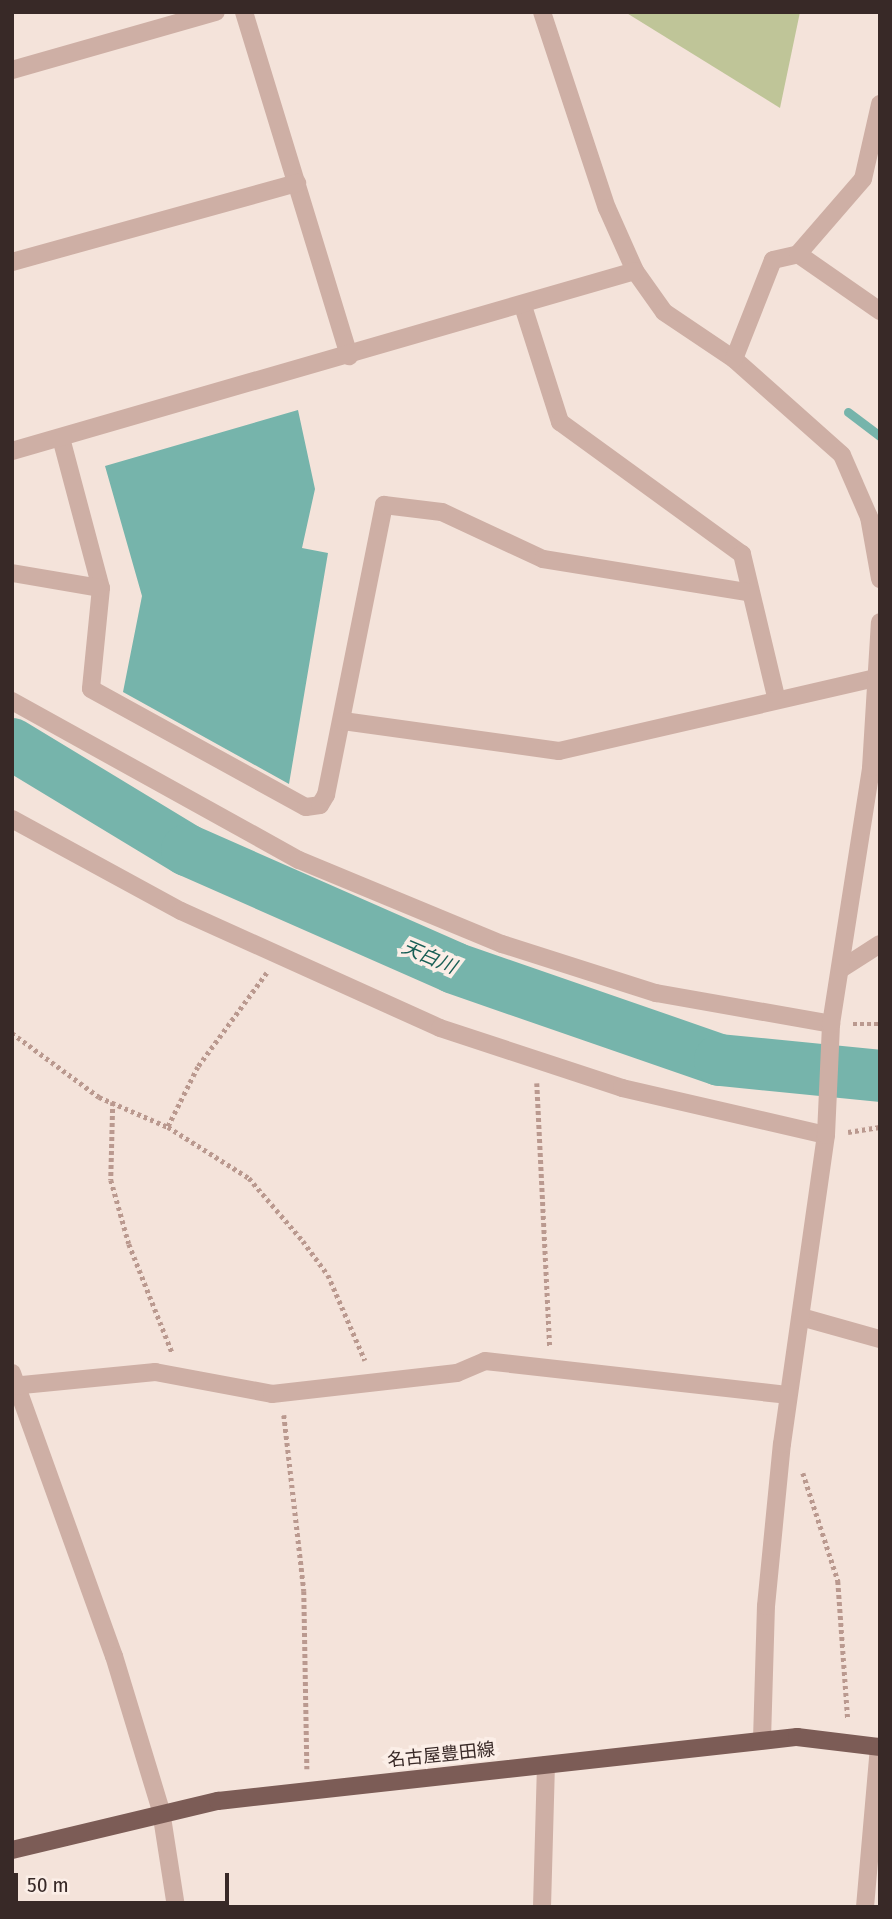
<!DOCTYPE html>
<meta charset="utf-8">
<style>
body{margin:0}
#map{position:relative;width:892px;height:1919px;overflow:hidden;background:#f4e3da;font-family:"Fira Sans Condensed","Noto Sans JP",sans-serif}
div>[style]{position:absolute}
.green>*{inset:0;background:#bfc598}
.water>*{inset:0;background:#76b4ab}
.stream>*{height:9px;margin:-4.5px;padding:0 4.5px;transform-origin:4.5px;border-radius:4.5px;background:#76b4ab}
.river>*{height:52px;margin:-26px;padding:0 26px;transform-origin:26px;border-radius:26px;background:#76b4ab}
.path>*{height:4.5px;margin-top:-2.25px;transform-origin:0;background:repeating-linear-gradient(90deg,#ba998f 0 3.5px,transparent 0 7px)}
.minor>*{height:18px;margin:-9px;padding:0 9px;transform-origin:9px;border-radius:9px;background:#ceafa5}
.major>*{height:18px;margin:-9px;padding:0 9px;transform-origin:9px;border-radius:9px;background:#7c5c56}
span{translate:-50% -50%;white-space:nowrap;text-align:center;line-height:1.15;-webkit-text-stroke:7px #fbeee7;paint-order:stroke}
.street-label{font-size:18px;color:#382927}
.water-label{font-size:19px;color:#185e55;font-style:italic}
.frame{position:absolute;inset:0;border:14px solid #382927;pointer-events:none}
.scale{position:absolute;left:14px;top:1873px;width:215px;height:32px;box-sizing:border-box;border:4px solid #382927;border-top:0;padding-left:9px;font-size:21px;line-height:24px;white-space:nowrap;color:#382927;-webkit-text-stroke:5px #fbeee7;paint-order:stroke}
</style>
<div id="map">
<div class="green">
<i style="clip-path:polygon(625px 12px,800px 12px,780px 108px)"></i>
</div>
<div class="water">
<i style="clip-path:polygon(298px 410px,315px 489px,302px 548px,328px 553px,289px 784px,123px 692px,142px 596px,105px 466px)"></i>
</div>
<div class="stream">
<i style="left:848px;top:412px;width:40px;rotate:37deg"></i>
</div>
<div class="river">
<i style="left:12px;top:744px;width:205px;rotate:31.2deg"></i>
<i style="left:187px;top:850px;width:292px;rotate:23.8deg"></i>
<i style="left:454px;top:968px;width:281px;rotate:19.1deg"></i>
<i style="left:720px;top:1060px;width:161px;rotate:5.7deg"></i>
</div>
<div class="path">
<i style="left:267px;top:973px;width:117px;rotate:126.3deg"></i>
<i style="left:198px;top:1067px;width:67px;rotate:116.6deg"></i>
<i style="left:168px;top:1127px;width:96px;rotate:32.2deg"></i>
<i style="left:249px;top:1178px;width:83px;rotate:49.4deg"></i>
<i style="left:303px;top:1241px;width:42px;rotate:53.7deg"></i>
<i style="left:328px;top:1275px;width:93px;rotate:66.5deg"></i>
<i style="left:853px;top:1024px;width:27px"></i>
<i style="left:12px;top:1033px;width:108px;rotate:36.3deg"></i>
<i style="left:99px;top:1097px;width:75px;rotate:23.5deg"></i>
<i style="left:537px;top:1083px;width:263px;rotate:87.2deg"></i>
<i style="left:113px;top:1102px;width:78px;rotate:91.5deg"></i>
<i style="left:111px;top:1180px;width:66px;rotate:74.3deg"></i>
<i style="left:129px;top:1244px;width:116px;rotate:68.3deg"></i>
<i style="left:848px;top:1132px;width:32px;rotate:-9deg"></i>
<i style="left:284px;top:1415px;width:177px;rotate:83.5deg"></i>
<i style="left:304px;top:1591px;width:178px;rotate:89deg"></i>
<i style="left:803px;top:1473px;width:114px;rotate:72deg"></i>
<i style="left:838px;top:1581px;width:139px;rotate:85.9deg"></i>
</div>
<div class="minor">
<i style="left:244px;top:12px;width:360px;rotate:73deg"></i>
<i style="left:542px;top:12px;width:206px;rotate:71.7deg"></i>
<i style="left:607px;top:208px;width:69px;rotate:66deg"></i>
<i style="left:635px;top:271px;width:50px;rotate:54.7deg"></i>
<i style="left:664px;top:312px;width:84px;rotate:33.9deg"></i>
<i style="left:734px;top:359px;width:144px;rotate:41.6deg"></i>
<i style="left:842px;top:455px;width:68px;rotate:66.5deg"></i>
<i style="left:869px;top:517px;width:63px;rotate:79.9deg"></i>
<i style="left:12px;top:70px;width:212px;rotate:-15.9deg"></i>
<i style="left:798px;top:254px;width:100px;rotate:34.8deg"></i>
<i style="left:12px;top:262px;width:296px;rotate:-15.5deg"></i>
<i style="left:523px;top:306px;width:122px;rotate:72.3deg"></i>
<i style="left:560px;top:422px;width:225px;rotate:36deg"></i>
<i style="left:742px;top:554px;width:147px;rotate:76.6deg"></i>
<i style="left:734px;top:359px;width:106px;rotate:-68.5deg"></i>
<i style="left:773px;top:260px;width:26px;rotate:-13deg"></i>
<i style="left:798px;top:254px;width:99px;rotate:-49.1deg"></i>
<i style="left:863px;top:179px;width:77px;rotate:-77.2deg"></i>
<i style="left:61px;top:438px;width:155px;rotate:75.1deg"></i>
<i style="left:101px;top:588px;width:101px;rotate:95.7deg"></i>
<i style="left:91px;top:689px;width:245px;rotate:28.8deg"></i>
<i style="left:306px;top:807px;width:14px;rotate:-8deg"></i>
<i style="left:320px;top:805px;width:12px;rotate:-59deg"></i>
<i style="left:326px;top:795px;width:296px;rotate:-78.7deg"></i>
<i style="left:384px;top:505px;width:58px;rotate:6.9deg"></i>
<i style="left:442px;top:512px;width:111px;rotate:25deg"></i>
<i style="left:543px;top:559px;width:207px;rotate:9.2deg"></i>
<i style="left:12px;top:451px;width:648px;rotate:-16.12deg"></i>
<i style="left:12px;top:573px;width:90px;rotate:9.6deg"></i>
<i style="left:12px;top:701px;width:328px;rotate:29deg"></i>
<i style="left:299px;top:860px;width:220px;rotate:22.5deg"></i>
<i style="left:502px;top:944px;width:162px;rotate:17.7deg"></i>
<i style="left:656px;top:993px;width:178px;rotate:10deg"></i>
<i style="left:343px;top:721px;width:218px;rotate:7.9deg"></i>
<i style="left:559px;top:751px;width:328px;rotate:-13deg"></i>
<i style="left:12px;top:819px;width:192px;rotate:28.6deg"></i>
<i style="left:181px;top:911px;width:284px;rotate:24.3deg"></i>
<i style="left:440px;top:1028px;width:192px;rotate:18.2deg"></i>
<i style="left:622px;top:1088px;width:209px;rotate:13deg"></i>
<i style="left:841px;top:969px;width:46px;rotate:-32.7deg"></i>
<i style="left:801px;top:1317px;width:82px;rotate:15.6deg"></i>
<i style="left:12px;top:1373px;width:301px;rotate:70.2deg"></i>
<i style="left:114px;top:1656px;width:162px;rotate:73.1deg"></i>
<i style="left:161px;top:1811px;width:97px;rotate:81.1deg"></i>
<i style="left:12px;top:1386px;width:144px;rotate:-5.6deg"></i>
<i style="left:155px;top:1372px;width:119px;rotate:10.6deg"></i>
<i style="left:272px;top:1394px;width:186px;rotate:-6.5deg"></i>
<i style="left:457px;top:1373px;width:30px;rotate:-23deg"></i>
<i style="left:485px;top:1361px;width:304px;rotate:6.4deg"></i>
<i style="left:762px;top:1740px;width:134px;rotate:-88.3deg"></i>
<i style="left:766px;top:1606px;width:163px;rotate:-84.4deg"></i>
<i style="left:782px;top:1444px;width:312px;rotate:-81.9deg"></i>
<i style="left:826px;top:1135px;width:111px;rotate:-87.4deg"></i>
<i style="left:831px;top:1024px;width:259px;rotate:-81.1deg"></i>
<i style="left:871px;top:768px;width:146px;rotate:-86.5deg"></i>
<i style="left:542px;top:1907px;width:142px;rotate:-88.4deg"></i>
<i style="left:865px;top:1907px;width:161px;rotate:-85deg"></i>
</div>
<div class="major">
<i style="left:12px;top:1850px;width:212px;rotate:-13.4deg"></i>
<i style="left:218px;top:1801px;width:583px;rotate:-6.31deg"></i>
<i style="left:797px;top:1737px;width:84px;rotate:6.9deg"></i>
</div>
<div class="street-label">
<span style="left:441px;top:1755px;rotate:-6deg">名古屋豊田線</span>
</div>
<div class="water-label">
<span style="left:429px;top:957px;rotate:23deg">天白川</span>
</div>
<div class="frame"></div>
<div class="scale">50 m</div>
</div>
